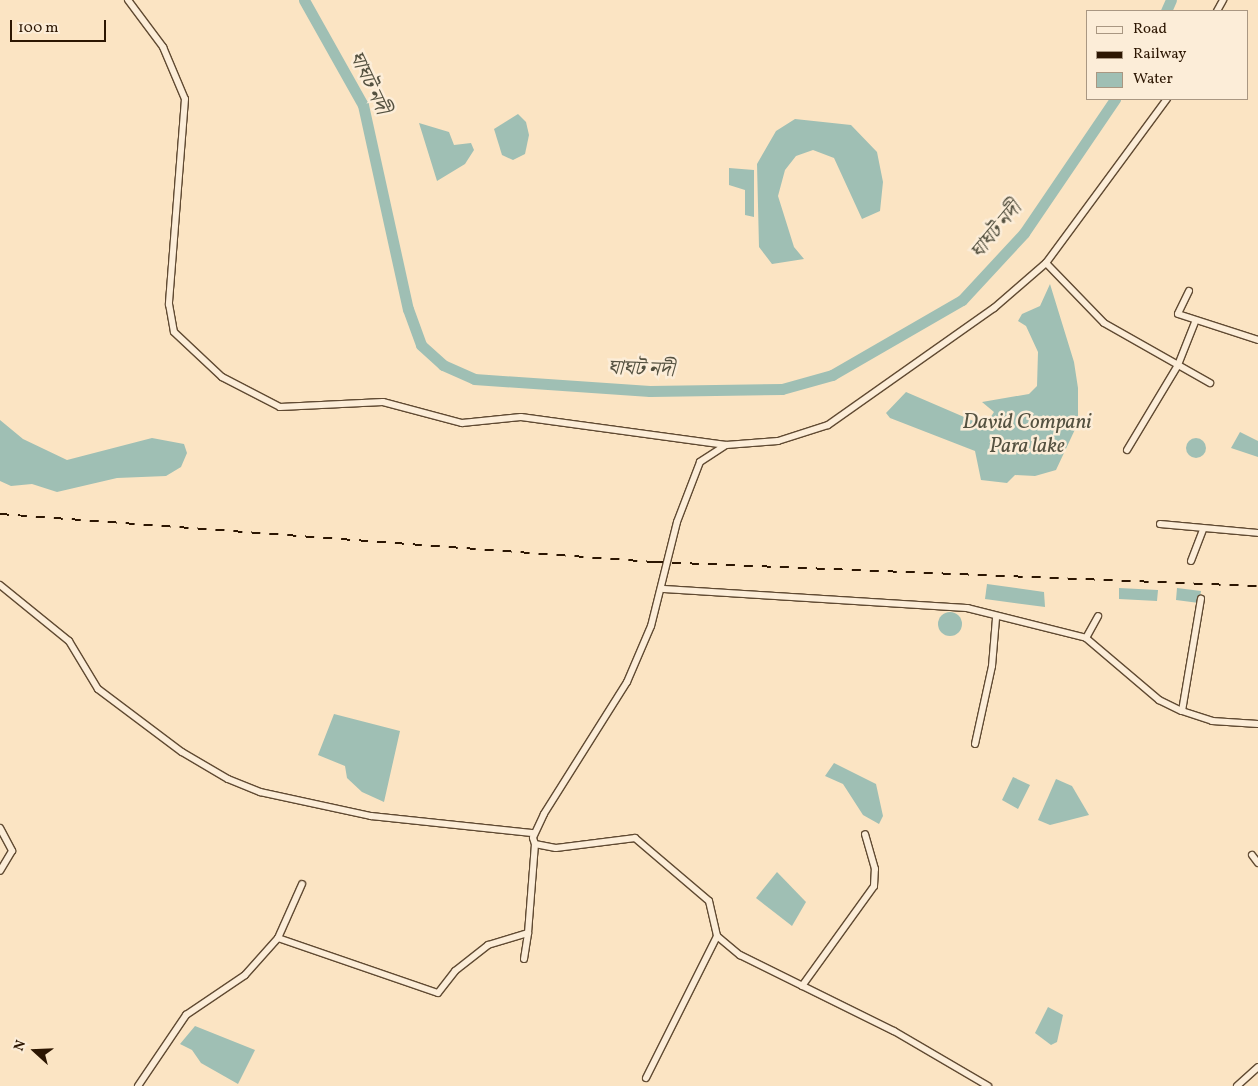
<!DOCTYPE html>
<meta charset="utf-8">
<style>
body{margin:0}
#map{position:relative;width:1258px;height:1086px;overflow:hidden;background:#fbe4c3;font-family:Vollkorn,"Noto Serif Bengali",serif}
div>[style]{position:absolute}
.water>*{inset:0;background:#9fbfb4}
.round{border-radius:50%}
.river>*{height:11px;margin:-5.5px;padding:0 5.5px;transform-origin:5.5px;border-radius:5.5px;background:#9fbfb4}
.roads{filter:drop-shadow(1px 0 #604a32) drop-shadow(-1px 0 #604a32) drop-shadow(0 1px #604a32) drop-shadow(0 -1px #604a32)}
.minor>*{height:6px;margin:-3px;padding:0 3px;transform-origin:3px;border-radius:3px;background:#fcedd8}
.rail>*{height:2px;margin-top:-1px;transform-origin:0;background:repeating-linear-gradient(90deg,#2c1602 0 9px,transparent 0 18px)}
span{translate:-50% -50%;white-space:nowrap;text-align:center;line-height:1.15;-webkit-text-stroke:5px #fcedd8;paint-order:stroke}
.water-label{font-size:21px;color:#545140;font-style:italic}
.legend{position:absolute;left:1086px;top:10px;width:162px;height:90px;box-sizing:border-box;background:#fcedd8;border:1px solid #a99782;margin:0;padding:6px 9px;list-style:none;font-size:15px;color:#2c1602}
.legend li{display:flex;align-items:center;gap:10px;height:25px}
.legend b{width:25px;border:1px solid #a99782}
.north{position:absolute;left:10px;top:1026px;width:50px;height:50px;-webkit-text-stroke:4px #fcedd8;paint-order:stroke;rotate:290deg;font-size:14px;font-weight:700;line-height:20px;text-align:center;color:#2c1602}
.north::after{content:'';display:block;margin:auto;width:18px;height:22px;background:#2c1602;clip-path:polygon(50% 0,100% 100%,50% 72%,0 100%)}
.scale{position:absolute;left:10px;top:20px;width:96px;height:22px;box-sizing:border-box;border:2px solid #2c1602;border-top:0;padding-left:6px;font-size:15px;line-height:18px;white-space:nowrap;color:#2c1602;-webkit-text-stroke:4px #fcedd8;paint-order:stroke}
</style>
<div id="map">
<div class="water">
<i style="clip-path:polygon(518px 114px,526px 122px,529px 135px,525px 154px,513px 160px,502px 155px,494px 129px)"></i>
<i style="clip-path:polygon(795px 119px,851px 125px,877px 152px,883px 182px,880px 211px,862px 219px,834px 158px,813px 150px,796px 156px,785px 170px,778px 196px,794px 247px,804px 259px,772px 264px,759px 247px,757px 164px,776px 131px)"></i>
<i style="clip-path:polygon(419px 123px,449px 132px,454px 145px,471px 143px,474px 150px,465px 164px,437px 181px)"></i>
<i style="clip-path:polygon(729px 168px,754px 170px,754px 217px,745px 215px,745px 190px,729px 185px)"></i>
<i style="clip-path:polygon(1050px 284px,1074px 362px,1078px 388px,1078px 423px,1056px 470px,1035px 476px,1015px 475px,1007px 483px,981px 480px,975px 451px,890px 418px,886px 413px,906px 392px,985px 426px,994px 412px,982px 402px,1029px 394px,1037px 386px,1038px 352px,1026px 326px,1018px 321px,1022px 314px,1040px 306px)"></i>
<i style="clip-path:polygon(0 420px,23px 439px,67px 460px,152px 438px,184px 444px,187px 453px,181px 467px,166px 476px,117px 478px,57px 492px,32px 484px,11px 486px,0 481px)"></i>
<i style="clip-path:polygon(1240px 432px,1258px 441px,1258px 457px,1231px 448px)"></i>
<i class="round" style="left:1186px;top:438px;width:20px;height:20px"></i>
<i style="clip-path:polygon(987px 584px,1044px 592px,1045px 607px,985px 599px)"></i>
<i style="clip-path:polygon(1119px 588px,1158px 590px,1157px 601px,1119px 599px)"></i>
<i style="clip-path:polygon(1177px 588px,1201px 591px,1199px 603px,1176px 600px)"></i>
<i class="round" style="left:938px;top:612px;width:24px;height:24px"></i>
<i style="clip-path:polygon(334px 714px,400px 731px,384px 802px,362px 792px,347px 778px,345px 766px,318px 755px)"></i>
<i style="clip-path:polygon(834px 763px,876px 784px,883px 816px,879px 824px,863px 815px,843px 784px,825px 776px)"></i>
<i style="clip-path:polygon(1013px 777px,1030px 785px,1018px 809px,1002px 800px)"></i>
<i style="clip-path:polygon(1056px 779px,1072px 786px,1089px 815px,1050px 825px,1038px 820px)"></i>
<i style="clip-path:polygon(777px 872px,806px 902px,792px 926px,756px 898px)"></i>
<i style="clip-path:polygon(1048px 1007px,1063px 1015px,1057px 1042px,1051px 1045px,1035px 1033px)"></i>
<i style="clip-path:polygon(195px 1026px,255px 1050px,238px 1084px,201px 1063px,192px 1050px,180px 1044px)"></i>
</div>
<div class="river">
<i style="left:304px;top:0;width:120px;rotate:60.7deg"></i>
<i style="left:363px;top:105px;width:209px;rotate:77.6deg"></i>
<i style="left:408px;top:309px;width:38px;rotate:70deg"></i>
<i style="left:421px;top:345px;width:30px;rotate:42deg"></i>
<i style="left:443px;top:365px;width:34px;rotate:24deg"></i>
<i style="left:474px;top:379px;width:176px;rotate:3.9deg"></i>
<i style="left:650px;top:391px;width:132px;rotate:-0.9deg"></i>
<i style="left:782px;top:389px;width:52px;rotate:-15.6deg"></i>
<i style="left:832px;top:375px;width:150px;rotate:-30deg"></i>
<i style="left:962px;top:300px;width:91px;rotate:-47.2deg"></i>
<i style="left:1024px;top:233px;width:162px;rotate:-55.8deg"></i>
<i style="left:1166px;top:11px;width:12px;rotate:-66deg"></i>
</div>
<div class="roads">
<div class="minor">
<i style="left:128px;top:0;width:59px;rotate:53.3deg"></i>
<i style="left:163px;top:47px;width:56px;rotate:67.1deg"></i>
<i style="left:185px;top:99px;width:206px;rotate:94.5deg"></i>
<i style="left:169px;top:304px;width:28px;rotate:80deg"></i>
<i style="left:174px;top:332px;width:66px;rotate:43.2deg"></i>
<i style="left:222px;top:377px;width:65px;rotate:27.3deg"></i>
<i style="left:280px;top:407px;width:103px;rotate:-2.8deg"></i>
<i style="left:383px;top:402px;width:82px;rotate:14.9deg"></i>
<i style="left:462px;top:423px;width:59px;rotate:-5.8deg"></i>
<i style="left:521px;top:417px;width:207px;rotate:7.8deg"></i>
<i style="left:726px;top:445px;width:52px;rotate:-4.4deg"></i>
<i style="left:778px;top:441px;width:52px;rotate:-17.7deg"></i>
<i style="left:828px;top:425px;width:203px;rotate:-35.2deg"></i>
<i style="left:994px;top:308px;width:69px;rotate:-40.9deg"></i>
<i style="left:1046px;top:263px;width:204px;rotate:-53.6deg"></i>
<i style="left:1217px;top:11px;width:13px;rotate:-61deg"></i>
<i style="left:1046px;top:263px;width:83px;rotate:46deg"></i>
<i style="left:1104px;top:323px;width:122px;rotate:29.5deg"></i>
<i style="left:1189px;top:291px;width:25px;rotate:116deg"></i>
<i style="left:1178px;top:314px;width:84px;rotate:18deg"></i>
<i style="left:726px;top:445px;width:31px;rotate:147deg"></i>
<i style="left:700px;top:462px;width:64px;rotate:111deg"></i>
<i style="left:677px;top:522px;width:107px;rotate:104deg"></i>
<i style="left:651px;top:626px;width:61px;rotate:113.2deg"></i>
<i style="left:627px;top:682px;width:156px;rotate:122.2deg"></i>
<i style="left:544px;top:814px;width:26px;rotate:115deg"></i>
<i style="left:533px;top:838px;width:6px;rotate:72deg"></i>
<i style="left:535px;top:844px;width:21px;rotate:11deg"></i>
<i style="left:556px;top:848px;width:80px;rotate:-7.2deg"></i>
<i style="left:635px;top:838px;width:97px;rotate:40.4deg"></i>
<i style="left:709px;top:901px;width:36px;rotate:77deg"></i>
<i style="left:717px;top:936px;width:30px;rotate:40deg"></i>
<i style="left:740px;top:955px;width:172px;rotate:26.3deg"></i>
<i style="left:894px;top:1031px;width:109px;rotate:30.3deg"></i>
<i style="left:1127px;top:450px;width:99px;rotate:-59deg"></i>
<i style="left:1178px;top:365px;width:46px;rotate:-68.4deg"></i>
<i style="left:1160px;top:524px;width:98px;rotate:5.2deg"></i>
<i style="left:1191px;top:561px;width:34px;rotate:-69deg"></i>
<i style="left:0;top:585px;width:89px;rotate:39.1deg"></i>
<i style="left:69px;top:641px;width:56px;rotate:58.9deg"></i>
<i style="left:98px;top:689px;width:105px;rotate:36.9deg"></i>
<i style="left:182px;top:752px;width:53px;rotate:30.4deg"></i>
<i style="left:228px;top:779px;width:35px;rotate:22deg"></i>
<i style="left:260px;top:792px;width:114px;rotate:12.2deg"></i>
<i style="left:371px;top:816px;width:164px;rotate:6deg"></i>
<i style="left:663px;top:589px;width:305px;rotate:3.6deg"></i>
<i style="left:967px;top:608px;width:123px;rotate:14.1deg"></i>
<i style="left:1086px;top:638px;width:96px;rotate:40.3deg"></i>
<i style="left:1159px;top:700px;width:25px;rotate:26deg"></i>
<i style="left:1182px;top:711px;width:32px;rotate:18deg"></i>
<i style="left:1212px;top:721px;width:46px;rotate:3.7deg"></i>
<i style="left:1086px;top:638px;width:25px;rotate:-61deg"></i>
<i style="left:1182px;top:711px;width:114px;rotate:-80.4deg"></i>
<i style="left:975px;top:744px;width:80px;rotate:-77.7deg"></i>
<i style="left:992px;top:666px;width:48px;rotate:-85.2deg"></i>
<i style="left:0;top:828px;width:26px;rotate:62deg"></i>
<i style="left:12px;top:851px;width:23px;rotate:121deg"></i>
<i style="left:1252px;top:855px;width:10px;rotate:53deg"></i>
<i style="left:278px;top:938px;width:169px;rotate:19deg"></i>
<i style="left:438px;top:993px;width:28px;rotate:-52deg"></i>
<i style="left:455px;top:971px;width:42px;rotate:-38.2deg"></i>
<i style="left:488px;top:945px;width:42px;rotate:-16.7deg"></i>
<i style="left:528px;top:933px;width:89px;rotate:-85.5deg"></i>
<i style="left:524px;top:959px;width:26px;rotate:-81deg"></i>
<i style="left:802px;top:986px;width:123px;rotate:-54.2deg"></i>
<i style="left:874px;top:886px;width:17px;rotate:-87deg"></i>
<i style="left:875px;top:869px;width:36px;rotate:-106deg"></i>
<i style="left:646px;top:1078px;width:159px;rotate:-63.4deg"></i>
<i style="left:138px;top:1086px;width:86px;rotate:-55.9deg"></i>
<i style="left:186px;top:1015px;width:71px;rotate:-34.1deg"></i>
<i style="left:245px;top:975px;width:50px;rotate:-48.3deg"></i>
<i style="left:278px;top:938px;width:59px;rotate:-66deg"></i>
<i style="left:1237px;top:1086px;width:28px;rotate:-42deg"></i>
</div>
</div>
<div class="rail">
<i style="left:0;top:514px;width:656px;rotate:4.2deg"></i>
<i style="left:654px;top:562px;width:604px;rotate:2.28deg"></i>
</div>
<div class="water-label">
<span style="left:368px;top:83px;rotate:65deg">ঘাঘট নদী</span>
<span style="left:997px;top:231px;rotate:-50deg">ঘাঘট নদী</span>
<span style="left:641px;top:370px;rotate:2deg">ঘাঘট নদী</span>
<span style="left:1027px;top:435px">David Compani<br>Para lake</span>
</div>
<ul class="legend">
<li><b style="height:6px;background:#fcedd8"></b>Road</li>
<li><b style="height:6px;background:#2c1602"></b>Railway</li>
<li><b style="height:14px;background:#9fbfb4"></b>Water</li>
</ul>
<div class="north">N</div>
<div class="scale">100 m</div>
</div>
